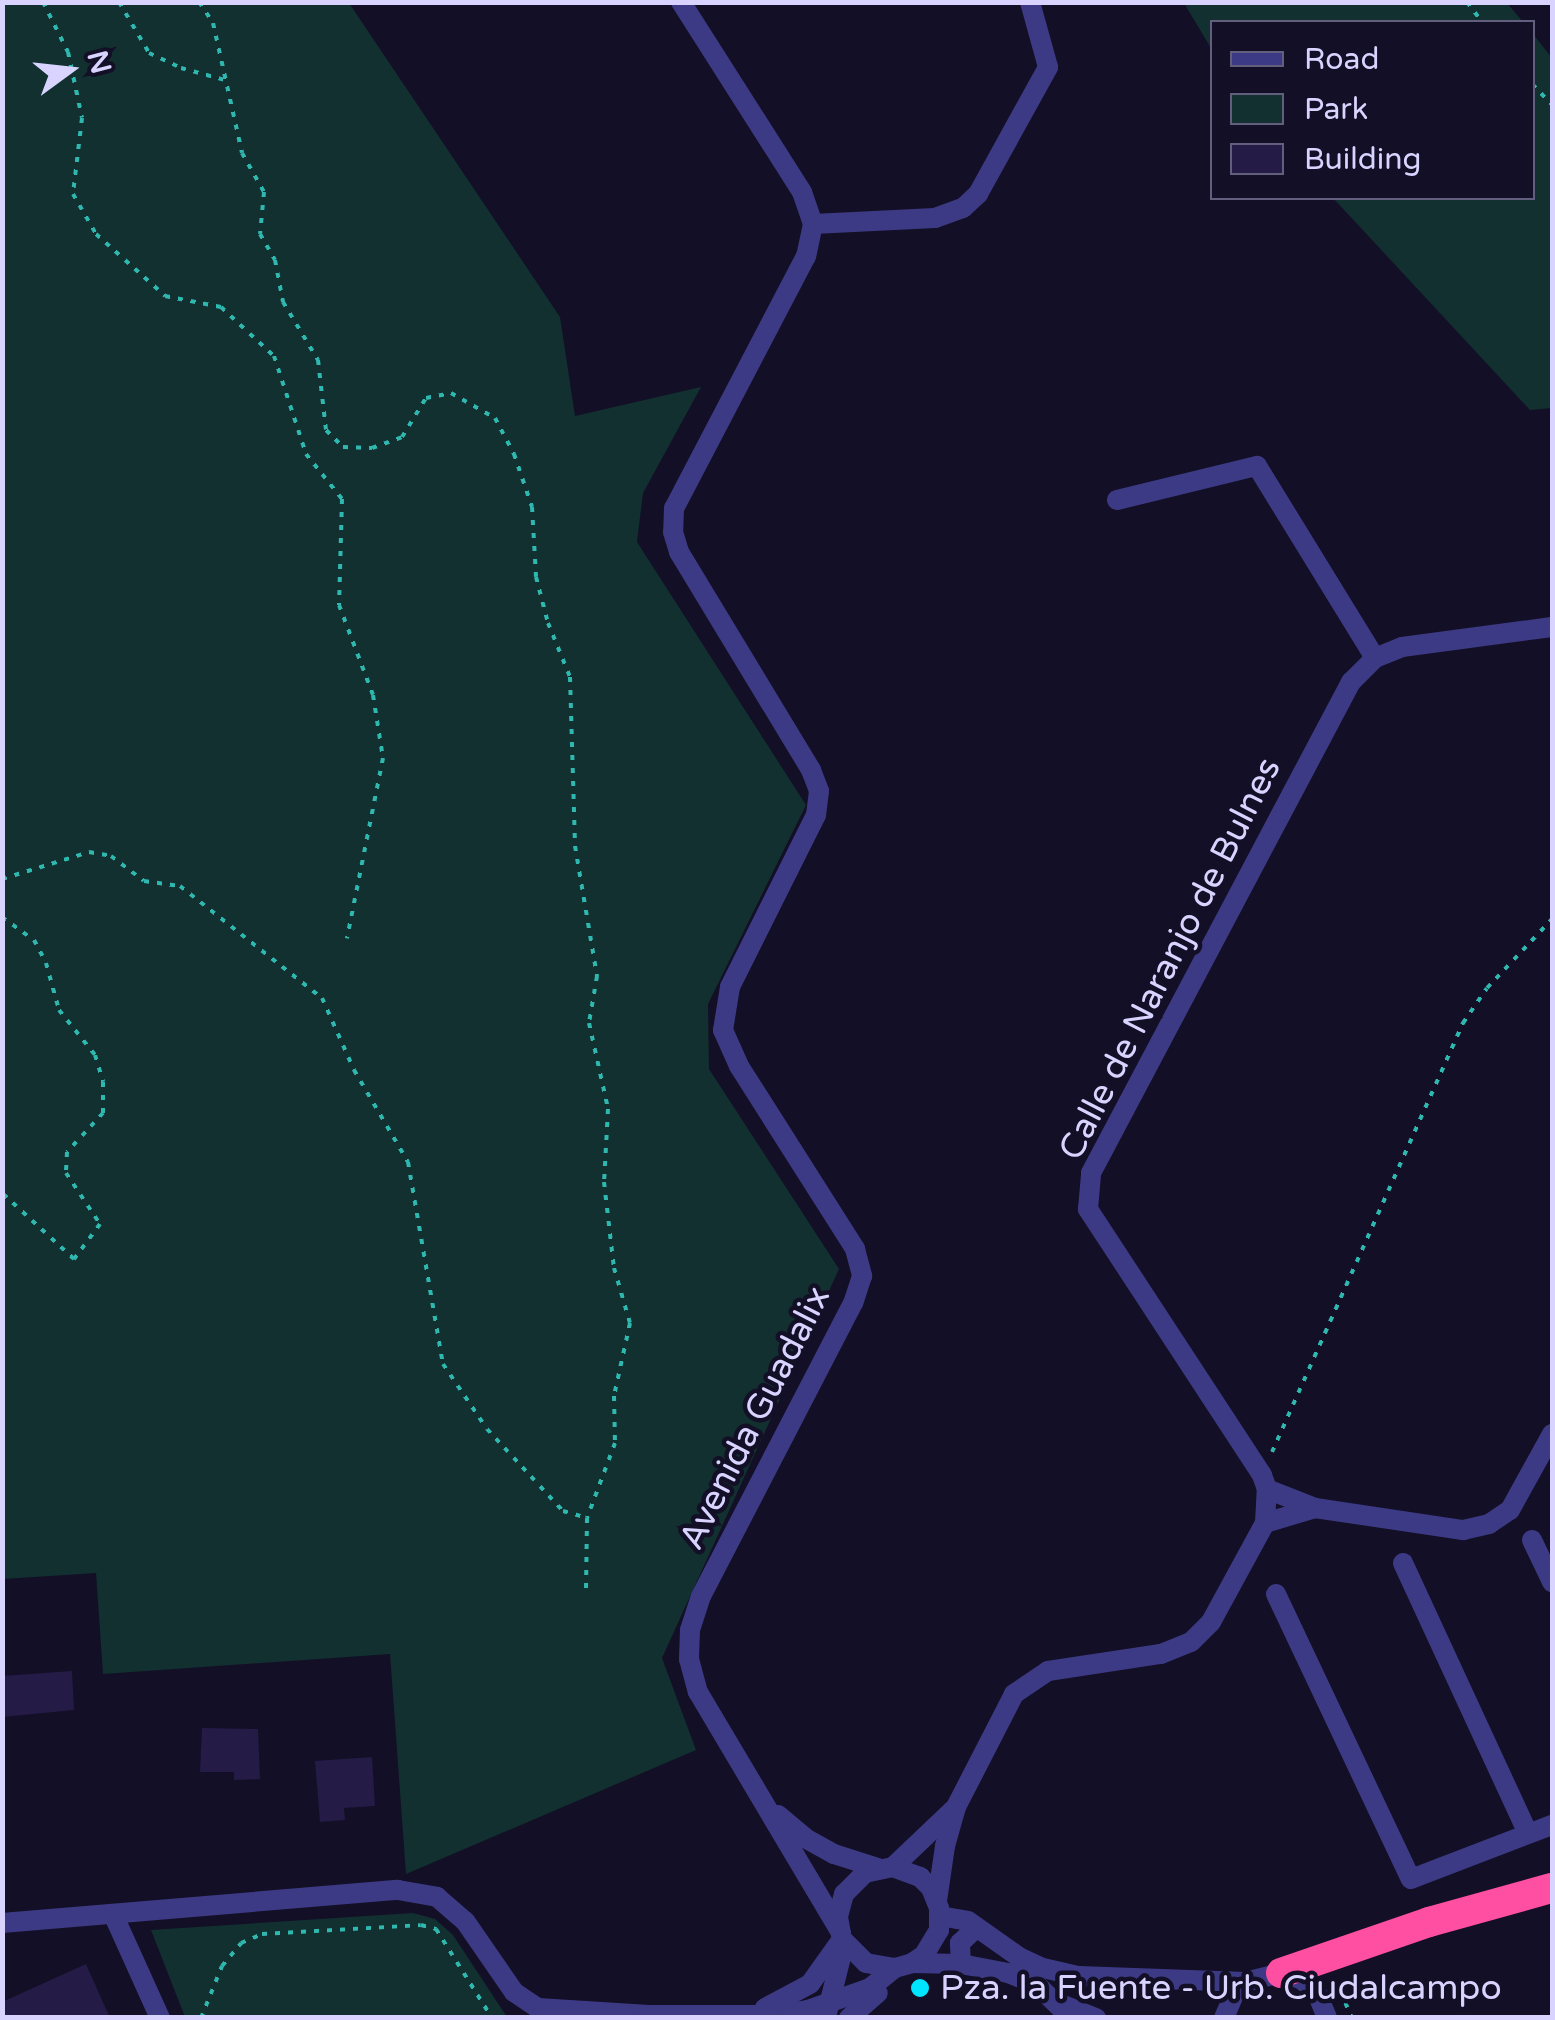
<!DOCTYPE html>
<style>
body{margin:0}
#map{position:relative;width:1555px;height:2020px;overflow:hidden;background:#130f26;font-family:"Varela Round",sans-serif}
div>[style]{position:absolute}
.green>*{inset:0;background:#12302f}
.building>*{inset:0;background:#241b47}
.path>*{height:4px;margin-top:-2px;transform-origin:0;background:repeating-linear-gradient(90deg,#2fb8b0 0 5px,transparent 0 13px)}
.minor>*{height:20px;margin:-10px;padding:0 10px;transform-origin:10px;border-radius:10px;background:#3d3a85}
.highway>*{height:30px;margin:-15px;padding:0 15px;transform-origin:15px;border-radius:15px;background:#ff4fa3}
.dots>*{width:28px;height:28px;translate:-50% -50%;box-sizing:border-box;border:5px solid #130f26;border-radius:50%}
span{translate:-50% -50%;white-space:nowrap;text-align:center;line-height:1.15;-webkit-text-stroke:9px #130f26;paint-order:stroke}
.street-label{font-size:35px;color:#d9d4ff}
.poi-label{font-size:35px;color:#d9d4ff}
.left{translate:0 -50%;text-align:left}
.frame{position:absolute;inset:0;border:5px solid #d9d4ff;pointer-events:none}
.legend{position:absolute;left:1210px;top:20px;width:325px;height:180px;box-sizing:border-box;background:#130f26;border:2px solid #625e7d;margin:0;padding:12px 18px;list-style:none;font-size:30px;color:#d9d4ff}
.legend li{display:flex;align-items:center;gap:20px;height:50px}
.legend b{width:50px;border:2px solid #625e7d}
.north{position:absolute;left:20px;top:20px;width:100px;height:100px;-webkit-text-stroke:8px #130f26;paint-order:stroke;rotate:75deg;font-size:28px;font-weight:700;line-height:40px;text-align:center;color:#d9d4ff}
.north::after{content:'';display:block;margin:auto;width:35px;height:45px;background:#d9d4ff;clip-path:polygon(50% 0,100% 100%,50% 72%,0 100%)}
</style>
<div id="map">
<div class="green">
<i style="clip-path:polygon(3px 2px,349px 3px,560px 317px,575px 416px,701px 387px,643px 493px,637px 542px,806px 805px,708px 1004px,709px 1069px,839px 1269px,662px 1658px,696px 1750px,406px 1874px,390px 1654px,103px 1674px,96px 1573px,3px 1579px)"></i>
<i style="clip-path:polygon(1184px 3px,1507px 3px,1523px 22px,1212px 22px,1212px 50px)"></i>
<i style="clip-path:polygon(1533px 34px,1552px 58px,1552px 408px,1530px 410px,1333px 198px,1532px 198px)"></i>
<i style="clip-path:polygon(413px 1913px,435px 1919px,453px 1935px,507px 2017px,185px 2017px,151px 1930px)"></i>
</div>
<div class="building">
<i style="clip-path:polygon(72px 1671px,74px 1710px,2px 1717px,2px 1676px)"></i>
<i style="clip-path:polygon(202px 1728px,258px 1729px,260px 1779px,234px 1780px,234px 1772px,200px 1772px)"></i>
<i style="clip-path:polygon(372px 1757px,375px 1806px,344px 1808px,345px 1820px,320px 1822px,315px 1761px)"></i>
<i style="clip-path:polygon(86px 1964px,110px 2018px,2px 2018px,2px 2002px)"></i>
</div>
<div class="path">
<i style="left:43px;top:2px;width:56px;rotate:63.4deg"></i>
<i style="left:68px;top:52px;width:67px;rotate:78deg"></i>
<i style="left:82px;top:118px;width:77px;rotate:96.8deg"></i>
<i style="left:73px;top:194px;width:46px;rotate:60.1deg"></i>
<i style="left:96px;top:234px;width:93px;rotate:41.9deg"></i>
<i style="left:165px;top:296px;width:57px;rotate:11.1deg"></i>
<i style="left:221px;top:307px;width:72px;rotate:42.8deg"></i>
<i style="left:274px;top:356px;width:103px;rotate:71.9deg"></i>
<i style="left:306px;top:454px;width:58px;rotate:51.3deg"></i>
<i style="left:342px;top:499px;width:106px;rotate:91.6deg"></i>
<i style="left:339px;top:605px;width:96px;rotate:69.3deg"></i>
<i style="left:373px;top:695px;width:64px;rotate:81deg"></i>
<i style="left:383px;top:758px;width:184px;rotate:101.3deg"></i>
<i style="left:119px;top:2px;width:59px;rotate:59.5deg"></i>
<i style="left:149px;top:53px;width:35px;rotate:25deg"></i>
<i style="left:181px;top:68px;width:46px;rotate:15.3deg"></i>
<i style="left:199px;top:2px;width:25px;rotate:56deg"></i>
<i style="left:213px;top:23px;width:133px;rotate:77.4deg"></i>
<i style="left:242px;top:153px;width:45px;rotate:60.6deg"></i>
<i style="left:264px;top:192px;width:42px;rotate:95.4deg"></i>
<i style="left:260px;top:234px;width:30px;rotate:60deg"></i>
<i style="left:275px;top:260px;width:43px;rotate:79.2deg"></i>
<i style="left:283px;top:302px;width:68px;rotate:58.9deg"></i>
<i style="left:318px;top:360px;width:70px;rotate:83.5deg"></i>
<i style="left:326px;top:430px;width:24px;rotate:45deg"></i>
<i style="left:343px;top:447px;width:29px;rotate:2deg"></i>
<i style="left:372px;top:448px;width:32px;rotate:-20deg"></i>
<i style="left:402px;top:437px;width:46px;rotate:-58.4deg"></i>
<i style="left:426px;top:398px;width:25px;rotate:-11deg"></i>
<i style="left:451px;top:393px;width:51px;rotate:29.6deg"></i>
<i style="left:495px;top:418px;width:41px;rotate:62.2deg"></i>
<i style="left:514px;top:454px;width:56px;rotate:71.2deg"></i>
<i style="left:532px;top:507px;width:70px;rotate:86.7deg"></i>
<i style="left:536px;top:577px;width:48px;rotate:75.4deg"></i>
<i style="left:548px;top:623px;width:58px;rotate:67.8deg"></i>
<i style="left:570px;top:677px;width:169px;rotate:88.3deg"></i>
<i style="left:575px;top:846px;width:132px;rotate:80.4deg"></i>
<i style="left:597px;top:976px;width:48px;rotate:99.7deg"></i>
<i style="left:589px;top:1023px;width:88px;rotate:77.5deg"></i>
<i style="left:608px;top:1109px;width:73px;rotate:93.1deg"></i>
<i style="left:604px;top:1182px;width:87px;rotate:83.4deg"></i>
<i style="left:614px;top:1268px;width:57px;rotate:73.8deg"></i>
<i style="left:630px;top:1323px;width:75px;rotate:102.4deg"></i>
<i style="left:614px;top:1396px;width:47px;rotate:88.8deg"></i>
<i style="left:615px;top:1443px;width:80px;rotate:110.5deg"></i>
<i style="left:587px;top:1518px;width:73px;rotate:90.8deg"></i>
<i style="left:1467px;top:2px;width:25px;rotate:53deg"></i>
<i style="left:1532px;top:84px;width:29px;rotate:46deg"></i>
<i style="left:2px;top:879px;width:91px;rotate:-17.2deg"></i>
<i style="left:89px;top:852px;width:22px;rotate:10deg"></i>
<i style="left:111px;top:856px;width:41px;rotate:37.1deg"></i>
<i style="left:144px;top:881px;width:36px;rotate:8deg"></i>
<i style="left:180px;top:886px;width:181px;rotate:38.3deg"></i>
<i style="left:322px;top:998px;width:79px;rotate:66deg"></i>
<i style="left:354px;top:1070px;width:107px;rotate:59.6deg"></i>
<i style="left:408px;top:1162px;width:205px;rotate:80.2deg"></i>
<i style="left:443px;top:1364px;width:78px;rotate:55.9deg"></i>
<i style="left:487px;top:1429px;width:112px;rotate:47.2deg"></i>
<i style="left:563px;top:1511px;width:25px;rotate:16deg"></i>
<i style="left:2px;top:917px;width:39px;rotate:36deg"></i>
<i style="left:34px;top:940px;width:26px;rotate:62deg"></i>
<i style="left:46px;top:963px;width:49px;rotate:74.5deg"></i>
<i style="left:59px;top:1010px;width:58px;rotate:51.3deg"></i>
<i style="left:95px;top:1055px;width:28px;rotate:73deg"></i>
<i style="left:103px;top:1082px;width:31px;rotate:90deg"></i>
<i style="left:103px;top:1113px;width:53px;rotate:132.7deg"></i>
<i style="left:67px;top:1152px;width:21px;rotate:93deg"></i>
<i style="left:66px;top:1173px;width:61px;rotate:56.3deg"></i>
<i style="left:100px;top:1224px;width:44px;rotate:126.6deg"></i>
<i style="left:74px;top:1259px;width:98px;rotate:-137.5deg"></i>
<i style="left:1272px;top:1452px;width:470px;rotate:-66deg"></i>
<i style="left:1463px;top:1023px;width:42px;rotate:-55.6deg"></i>
<i style="left:1487px;top:988px;width:95px;rotate:-46.7deg"></i>
<i style="left:1340px;top:1991px;width:30px;rotate:66deg"></i>
<i style="left:201px;top:2018px;width:56px;rotate:-68deg"></i>
<i style="left:222px;top:1966px;width:30px;rotate:-50deg"></i>
<i style="left:241px;top:1943px;width:23px;rotate:-23deg"></i>
<i style="left:262px;top:1934px;width:159px;rotate:-3.2deg"></i>
<i style="left:421px;top:1925px;width:16px;rotate:15deg"></i>
<i style="left:436px;top:1929px;width:105px;rotate:57.8deg"></i>
</div>
<div class="minor">
<i style="left:681px;top:2px;width:225px;rotate:57.5deg"></i>
<i style="left:802px;top:192px;width:34px;rotate:71deg"></i>
<i style="left:813px;top:224px;width:33px;rotate:102deg"></i>
<i style="left:806px;top:256px;width:284px;rotate:117.6deg"></i>
<i style="left:674px;top:508px;width:24px;rotate:92deg"></i>
<i style="left:673px;top:532px;width:21px;rotate:73deg"></i>
<i style="left:679px;top:552px;width:255px;rotate:58.8deg"></i>
<i style="left:811px;top:770px;width:22px;rotate:69deg"></i>
<i style="left:819px;top:791px;width:24px;rotate:97deg"></i>
<i style="left:816px;top:815px;width:192px;rotate:116.6deg"></i>
<i style="left:730px;top:987px;width:44px;rotate:99.2deg"></i>
<i style="left:723px;top:1030px;width:39px;rotate:66deg"></i>
<i style="left:739px;top:1066px;width:217px;rotate:57.6deg"></i>
<i style="left:855px;top:1249px;width:28px;rotate:75deg"></i>
<i style="left:862px;top:1276px;width:28px;rotate:108deg"></i>
<i style="left:853px;top:1303px;width:330px;rotate:117.4deg"></i>
<i style="left:701px;top:1596px;width:36px;rotate:108deg"></i>
<i style="left:690px;top:1630px;width:29px;rotate:92deg"></i>
<i style="left:689px;top:1659px;width:34px;rotate:75deg"></i>
<i style="left:698px;top:1692px;width:280px;rotate:59.3deg"></i>
<i style="left:813px;top:224px;width:122px;rotate:-2.8deg"></i>
<i style="left:935px;top:218px;width:30px;rotate:-20deg"></i>
<i style="left:963px;top:208px;width:21px;rotate:-43deg"></i>
<i style="left:978px;top:194px;width:145px;rotate:-61.1deg"></i>
<i style="left:1048px;top:67px;width:67px;rotate:-105.5deg"></i>
<i style="left:1117px;top:500px;width:144px;rotate:-13.7deg"></i>
<i style="left:1257px;top:466px;width:225px;rotate:58.4deg"></i>
<i style="left:1267px;top:1489px;width:52px;rotate:21.6deg"></i>
<i style="left:1315px;top:1508px;width:150px;rotate:8.5deg"></i>
<i style="left:1463px;top:1530px;width:27px;rotate:-13deg"></i>
<i style="left:1489px;top:1524px;width:25px;rotate:-34deg"></i>
<i style="left:1510px;top:1510px;width:87px;rotate:-61.1deg"></i>
<i style="left:1265px;top:1523px;width:52px;rotate:-16.7deg"></i>
<i style="left:1532px;top:1540px;width:47px;rotate:64.5deg"></i>
<i style="left:1403px;top:1563px;width:298px;rotate:65.2deg"></i>
<i style="left:1276px;top:1594px;width:315px;rotate:64.7deg"></i>
<i style="left:1411px;top:1879px;width:151px;rotate:-21deg"></i>
<i style="left:778px;top:1815px;width:35px;rotate:40deg"></i>
<i style="left:805px;top:1838px;width:33px;rotate:29deg"></i>
<i style="left:834px;top:1854px;width:46px;rotate:17.7deg"></i>
<i style="left:893px;top:1867px;width:83px;rotate:-43.5deg"></i>
<i style="left:937px;top:1901px;width:56px;rotate:-81.7deg"></i>
<i style="left:945px;top:1846px;width:41px;rotate:-74.2deg"></i>
<i style="left:956px;top:1807px;width:127px;rotate:-62.8deg"></i>
<i style="left:1014px;top:1694px;width:41px;rotate:-34.1deg"></i>
<i style="left:1048px;top:1671px;width:114px;rotate:-8.6deg"></i>
<i style="left:1161px;top:1654px;width:32px;rotate:-22deg"></i>
<i style="left:1191px;top:1642px;width:28px;rotate:-45deg"></i>
<i style="left:1211px;top:1622px;width:113px;rotate:-61.4deg"></i>
<i style="left:1265px;top:1523px;width:34px;rotate:-87deg"></i>
<i style="left:1267px;top:1489px;width:15px;rotate:-110deg"></i>
<i style="left:1262px;top:1475px;width:318px;rotate:-123.2deg"></i>
<i style="left:1088px;top:1209px;width:36px;rotate:-85deg"></i>
<i style="left:1091px;top:1173px;width:556px;rotate:-62.1deg"></i>
<i style="left:1351px;top:682px;width:34px;rotate:-45deg"></i>
<i style="left:1375px;top:658px;width:29px;rotate:-22deg"></i>
<i style="left:1402px;top:647px;width:151px;rotate:-7.6deg"></i>
<i style="left:113px;top:1914px;width:114px;rotate:65.7deg"></i>
<i style="left:940px;top:1916px;width:28px;rotate:10deg"></i>
<i style="left:968px;top:1921px;width:62px;rotate:35.2deg"></i>
<i style="left:1019px;top:1957px;width:26px;rotate:25deg"></i>
<i style="left:1043px;top:1968px;width:37px;rotate:13deg"></i>
<i style="left:1079px;top:1976px;width:166px;rotate:2.1deg"></i>
<i style="left:2px;top:1923px;width:397px;rotate:-4.8deg"></i>
<i style="left:398px;top:1890px;width:40px;rotate:10deg"></i>
<i style="left:437px;top:1897px;width:37px;rotate:41deg"></i>
<i style="left:465px;top:1921px;width:86px;rotate:55.4deg"></i>
<i style="left:514px;top:1992px;width:29px;rotate:34deg"></i>
<i style="left:538px;top:2008px;width:111px;rotate:3.6deg"></i>
<i style="left:649px;top:2015px;width:124px"></i>
<i style="left:773px;top:2015px;width:35px;rotate:-8deg"></i>
<i style="left:808px;top:2010px;width:66px;rotate:-19.5deg"></i>
<i style="left:870px;top:1988px;width:32px;rotate:-39deg"></i>
<i style="left:912px;top:1963px;width:14px;rotate:-34deg"></i>
<i style="left:924px;top:1955px;width:29px;rotate:-59deg"></i>
<i style="left:939px;top:1930px;width:22px;rotate:-90deg"></i>
<i style="left:939px;top:1908px;width:22px;rotate:-112deg"></i>
<i style="left:931px;top:1888px;width:16px;rotate:-135deg"></i>
<i style="left:920px;top:1877px;width:29px;rotate:-160deg"></i>
<i style="left:893px;top:1867px;width:29px;rotate:168deg"></i>
<i style="left:865px;top:1873px;width:30px;rotate:135deg"></i>
<i style="left:844px;top:1894px;width:24px;rotate:105deg"></i>
<i style="left:838px;top:1917px;width:22px;rotate:80deg"></i>
<i style="left:842px;top:1939px;width:34px;rotate:45deg"></i>
<i style="left:866px;top:1963px;width:29px;rotate:10deg"></i>
<i style="left:895px;top:1968px;width:18px;rotate:-16deg"></i>
<i style="left:912px;top:1963px;width:49px;rotate:1.2deg"></i>
<i style="left:961px;top:1964px;width:48px;rotate:10.8deg"></i>
<i style="left:1008px;top:1973px;width:31px;rotate:22deg"></i>
<i style="left:1037px;top:1985px;width:47px;rotate:44.1deg"></i>
<i style="left:961px;top:1964px;width:21px;rotate:-93deg"></i>
<i style="left:960px;top:1943px;width:22px;rotate:-43deg"></i>
<i style="left:1061px;top:2004px;width:38px;rotate:22deg"></i>
<i style="left:765px;top:2008px;width:51px;rotate:-28.1deg"></i>
<i style="left:810px;top:1984px;width:55px;rotate:-54.6deg"></i>
<i style="left:827px;top:2013px;width:66px;rotate:-76deg"></i>
<i style="left:849px;top:2018px;width:38px;rotate:-41deg"></i>
<i style="left:1224px;top:2018px;width:26px;rotate:-67deg"></i>
<i style="left:1234px;top:1994px;width:16px;rotate:-47deg"></i>
<i style="left:1245px;top:1982px;width:37px;rotate:-14deg"></i>
<i style="left:1281px;top:1973px;width:21px;rotate:17deg"></i>
<i style="left:1301px;top:1979px;width:21px;rotate:41deg"></i>
<i style="left:1317px;top:1993px;width:27px;rotate:68deg"></i>
</div>
<div class="highway">
<i style="left:1281px;top:1973px;width:157px;rotate:-19deg"></i>
<i style="left:1429px;top:1922px;width:128px;rotate:-15.5deg"></i>
</div>
<div class="dots">
<i style="left:920px;top:1988px;background:#00e5ff"></i>
</div>
<div class="street-label">
<span style="left:1170px;top:959px;rotate:-63deg">Calle de Naranjo de Bulnes</span>
<span style="left:755px;top:1418px;rotate:-63deg">Avenida Guadalix</span>
</div>
<div class="poi-label">
<span class="left" style="left:940px;top:1988px">Pza. la Fuente - Urb. Ciudalcampo</span>
</div>
<div class="frame"></div>
<ul class="legend">
<li><b style="height:12px;background:#3d3a85"></b>Road</li>
<li><b style="height:28px;background:#12302f"></b>Park</li>
<li><b style="height:28px;background:#241b47"></b>Building</li>
</ul>
<div class="north">N</div>
</div>
